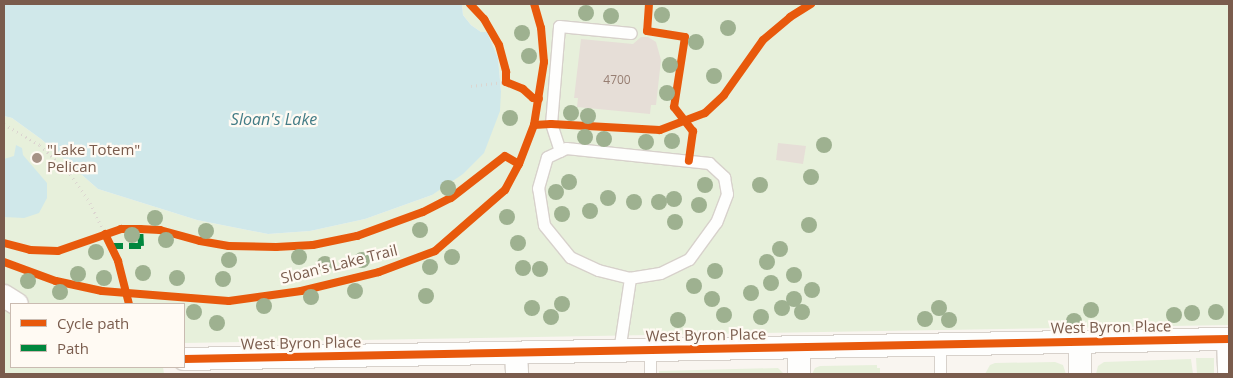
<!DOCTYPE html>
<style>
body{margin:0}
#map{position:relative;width:1233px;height:378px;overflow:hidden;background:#f9f5f0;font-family:"Open Sans",sans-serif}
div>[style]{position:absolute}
.green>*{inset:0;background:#e7f0db}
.water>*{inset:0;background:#d0e8ea}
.building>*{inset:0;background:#e6ded7}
.path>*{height:3px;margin-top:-1.5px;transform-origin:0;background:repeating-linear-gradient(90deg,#dcd5d0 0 1px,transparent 0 5px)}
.roads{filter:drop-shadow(1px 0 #d7d1cb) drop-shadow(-1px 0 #d7d1cb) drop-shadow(0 1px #d7d1cb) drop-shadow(0 -1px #d7d1cb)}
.lane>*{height:11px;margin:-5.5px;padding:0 5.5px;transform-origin:5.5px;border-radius:5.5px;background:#fefefd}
.street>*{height:22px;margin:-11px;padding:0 11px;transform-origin:11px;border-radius:11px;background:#fefefd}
.quiet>*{height:6px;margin-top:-3px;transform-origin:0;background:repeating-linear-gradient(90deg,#00873e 0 12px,transparent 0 18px)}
.cycleway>*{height:8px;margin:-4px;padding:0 4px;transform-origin:4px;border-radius:4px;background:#e8590c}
.trees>*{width:16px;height:16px;margin:-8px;border-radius:50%;background:#9eb190}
.dots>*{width:14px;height:14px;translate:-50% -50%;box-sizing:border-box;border:2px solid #fffaf3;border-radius:50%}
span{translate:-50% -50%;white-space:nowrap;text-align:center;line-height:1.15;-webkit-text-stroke:4.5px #fffaf3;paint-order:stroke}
.number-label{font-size:12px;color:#977e72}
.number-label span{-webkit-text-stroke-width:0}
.poi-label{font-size:15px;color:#7a5c4d}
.left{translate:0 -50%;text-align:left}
.street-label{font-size:15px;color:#7a5c4d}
.water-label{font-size:16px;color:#437c86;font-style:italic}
.frame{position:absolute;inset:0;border:5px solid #7a5c4d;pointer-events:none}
.legend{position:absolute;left:10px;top:303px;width:175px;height:65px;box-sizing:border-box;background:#fffaf3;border:1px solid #cabbb1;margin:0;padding:6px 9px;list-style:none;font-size:15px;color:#7a5c4d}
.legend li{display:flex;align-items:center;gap:10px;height:25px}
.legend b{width:25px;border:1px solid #cabbb1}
</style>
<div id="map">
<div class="green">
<i style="clip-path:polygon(462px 4px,1229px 4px,1229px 325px,184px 343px,184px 304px,11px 304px,11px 367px,163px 367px,164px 374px,4px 374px,4px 116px,12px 118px,41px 139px,98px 189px,197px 220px,268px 234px,310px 231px,365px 219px,432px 195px,501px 91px,498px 58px,487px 32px,481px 32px,471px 25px,463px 15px)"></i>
<i style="clip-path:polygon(1196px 358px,1214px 358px,1214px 374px,1197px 374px)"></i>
<i style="clip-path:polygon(1191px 359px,1193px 374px,1096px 374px,1098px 366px,1104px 362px)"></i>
<i style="clip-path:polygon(1055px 362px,1063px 365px,1066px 374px,985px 374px,990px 365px,995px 363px)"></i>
<i style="clip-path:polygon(877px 365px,877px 368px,880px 368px,880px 374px,812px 374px,815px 368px,820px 366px)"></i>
<i style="clip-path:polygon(778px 368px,784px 374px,659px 374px,659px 371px)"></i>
</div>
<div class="water">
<i style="clip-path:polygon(4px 4px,462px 4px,463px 15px,471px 25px,481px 32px,487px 32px,498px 58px,501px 91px,500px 111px,484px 153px,463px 174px,432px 195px,365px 219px,310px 231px,268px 234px,197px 220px,98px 189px,41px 139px,12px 118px,4px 116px)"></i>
<i style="clip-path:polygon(16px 145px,22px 148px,23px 155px,47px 183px,47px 198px,39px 213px,24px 218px,4px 217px,4px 159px,14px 156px)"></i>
</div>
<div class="building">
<i style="clip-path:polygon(641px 37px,648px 37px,656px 42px,661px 60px,656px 105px,651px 105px,650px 114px,577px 107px,578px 98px,574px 98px,581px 39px,633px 44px)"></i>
<i style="clip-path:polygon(778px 143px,806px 146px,803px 164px,776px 160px)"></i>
</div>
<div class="path">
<i style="left:471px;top:86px;width:35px;rotate:-7deg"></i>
<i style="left:4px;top:124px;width:42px;rotate:30.3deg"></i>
<i style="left:40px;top:145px;width:42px;rotate:44deg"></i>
<i style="left:70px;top:174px;width:35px;rotate:55deg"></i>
<i style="left:90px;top:203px;width:34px;rotate:64deg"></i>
</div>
<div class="roads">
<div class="lane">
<i style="left:566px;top:148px;width:144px;rotate:6deg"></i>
<i style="left:709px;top:163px;width:21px;rotate:43deg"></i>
<i style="left:724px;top:177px;width:17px;rotate:80deg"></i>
<i style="left:727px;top:194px;width:30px;rotate:111deg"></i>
<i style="left:716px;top:222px;width:46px;rotate:126.1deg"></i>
<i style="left:689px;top:259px;width:32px;rotate:154deg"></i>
<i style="left:660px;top:273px;width:30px;rotate:171deg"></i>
<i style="left:630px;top:278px;width:33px;rotate:-166deg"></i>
<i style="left:598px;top:270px;width:31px;rotate:-155deg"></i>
<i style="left:570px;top:257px;width:41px;rotate:-129.1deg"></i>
<i style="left:544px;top:225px;width:37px;rotate:-99deg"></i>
<i style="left:538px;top:188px;width:32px;rotate:-74deg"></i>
<i style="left:547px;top:157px;width:21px;rotate:-25deg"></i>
<i style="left:560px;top:151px;width:28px;rotate:-108deg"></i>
<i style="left:551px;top:124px;width:98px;rotate:-85.3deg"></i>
<i style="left:559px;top:26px;width:72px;rotate:5.6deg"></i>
<i style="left:1222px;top:339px;width:35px;rotate:88deg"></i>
<i style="left:940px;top:344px;width:30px;rotate:90deg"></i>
<i style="left:650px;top:350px;width:24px;rotate:90deg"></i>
<i style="left:619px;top:351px;width:74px;rotate:-81.4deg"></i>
</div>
<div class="street">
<i style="left:4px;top:296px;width:15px;rotate:32deg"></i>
<i style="left:1080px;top:342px;width:32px;rotate:90deg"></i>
<i style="left:799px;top:347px;width:27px;rotate:90deg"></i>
<i style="left:516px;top:353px;width:21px;rotate:87deg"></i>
<i style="left:184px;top:359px;width:1045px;rotate:-1.1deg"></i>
</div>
</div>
<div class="quiet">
<i style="left:111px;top:246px;width:30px"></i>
<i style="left:141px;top:246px;width:17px;rotate:-93deg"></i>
</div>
<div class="cycleway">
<i style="left:470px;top:4px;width:21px;rotate:47deg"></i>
<i style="left:484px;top:19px;width:30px;rotate:60deg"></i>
<i style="left:499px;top:45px;width:28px;rotate:75deg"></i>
<i style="left:506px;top:72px;width:10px;rotate:90deg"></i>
<i style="left:506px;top:82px;width:18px;rotate:22deg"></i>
<i style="left:523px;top:89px;width:13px;rotate:42deg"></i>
<i style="left:533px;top:98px;width:6px;rotate:9deg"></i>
<i style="left:649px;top:4px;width:27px;rotate:94deg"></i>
<i style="left:647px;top:31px;width:38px;rotate:9deg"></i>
<i style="left:685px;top:37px;width:71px;rotate:98.9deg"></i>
<i style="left:674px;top:107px;width:31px;rotate:52deg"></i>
<i style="left:693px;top:131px;width:30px;rotate:98deg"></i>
<i style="left:534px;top:125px;width:17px;rotate:-3deg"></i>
<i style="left:551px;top:124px;width:109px;rotate:3.2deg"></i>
<i style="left:660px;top:130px;width:48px;rotate:-20.7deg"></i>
<i style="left:705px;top:113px;width:26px;rotate:-43deg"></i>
<i style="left:724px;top:95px;width:67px;rotate:-54.7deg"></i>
<i style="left:763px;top:40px;width:35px;rotate:-40deg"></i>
<i style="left:790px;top:17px;width:25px;rotate:-32deg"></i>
<i style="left:105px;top:234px;width:30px;rotate:64deg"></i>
<i style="left:118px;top:261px;width:44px;rotate:75.7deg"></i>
<i style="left:4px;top:243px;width:27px;rotate:15deg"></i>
<i style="left:30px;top:250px;width:28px;rotate:2deg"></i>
<i style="left:58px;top:251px;width:67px;rotate:-19.2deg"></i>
<i style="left:121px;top:229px;width:19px"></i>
<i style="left:140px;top:229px;width:20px;rotate:3deg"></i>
<i style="left:160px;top:230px;width:41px;rotate:15.4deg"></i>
<i style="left:200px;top:241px;width:29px;rotate:10deg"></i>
<i style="left:229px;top:246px;width:47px;rotate:1.2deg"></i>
<i style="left:276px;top:247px;width:37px;rotate:-3deg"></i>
<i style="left:313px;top:245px;width:45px;rotate:-11.6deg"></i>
<i style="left:357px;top:236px;width:70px;rotate:-20deg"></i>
<i style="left:423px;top:212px;width:31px;rotate:-27deg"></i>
<i style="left:451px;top:198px;width:68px;rotate:-37.9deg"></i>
<i style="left:505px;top:156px;width:16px;rotate:30deg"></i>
<i style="left:4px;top:262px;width:55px;rotate:20.1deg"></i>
<i style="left:56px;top:281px;width:47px;rotate:12.3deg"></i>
<i style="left:102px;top:291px;width:127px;rotate:4.5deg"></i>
<i style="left:229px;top:301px;width:73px;rotate:-7.9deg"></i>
<i style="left:301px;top:291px;width:80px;rotate:-13.7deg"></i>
<i style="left:379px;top:272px;width:60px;rotate:-20.6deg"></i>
<i style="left:435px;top:251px;width:93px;rotate:-41.1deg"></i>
<i style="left:505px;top:190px;width:30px;rotate:-62deg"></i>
<i style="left:519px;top:164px;width:42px;rotate:-69deg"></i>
<i style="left:534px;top:125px;width:64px;rotate:-81deg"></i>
<i style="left:544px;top:62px;width:34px;rotate:-95deg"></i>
<i style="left:541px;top:28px;width:25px;rotate:-106deg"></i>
<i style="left:184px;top:359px;width:1045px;rotate:-1.1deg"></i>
</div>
<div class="trees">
<i style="left:586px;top:13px"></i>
<i style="left:662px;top:15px"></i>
<i style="left:611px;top:16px"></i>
<i style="left:728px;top:28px"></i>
<i style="left:522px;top:33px"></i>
<i style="left:696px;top:42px"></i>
<i style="left:529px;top:56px"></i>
<i style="left:670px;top:65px"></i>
<i style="left:714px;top:76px"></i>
<i style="left:667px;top:93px"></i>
<i style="left:571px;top:113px"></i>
<i style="left:588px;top:116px"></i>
<i style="left:510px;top:118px"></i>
<i style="left:585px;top:137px"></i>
<i style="left:604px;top:139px"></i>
<i style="left:672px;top:141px"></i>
<i style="left:646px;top:142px"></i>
<i style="left:824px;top:145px"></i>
<i style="left:811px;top:177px"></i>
<i style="left:569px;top:182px"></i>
<i style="left:705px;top:185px"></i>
<i style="left:760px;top:185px"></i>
<i style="left:448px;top:188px"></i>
<i style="left:556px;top:192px"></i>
<i style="left:608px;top:198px"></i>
<i style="left:674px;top:199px"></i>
<i style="left:634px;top:202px"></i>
<i style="left:659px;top:202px"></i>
<i style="left:699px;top:205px"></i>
<i style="left:590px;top:211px"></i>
<i style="left:562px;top:214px"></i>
<i style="left:507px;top:217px"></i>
<i style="left:155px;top:218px"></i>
<i style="left:675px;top:222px"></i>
<i style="left:809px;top:225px"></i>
<i style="left:420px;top:230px"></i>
<i style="left:206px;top:231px"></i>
<i style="left:132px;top:235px"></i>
<i style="left:166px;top:240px"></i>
<i style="left:518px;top:243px"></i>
<i style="left:780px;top:249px"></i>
<i style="left:96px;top:252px"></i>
<i style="left:299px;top:257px"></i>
<i style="left:452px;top:257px"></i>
<i style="left:229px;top:260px"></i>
<i style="left:362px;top:260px"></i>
<i style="left:767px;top:262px"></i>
<i style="left:325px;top:264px"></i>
<i style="left:430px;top:267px"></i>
<i style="left:523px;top:268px"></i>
<i style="left:540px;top:269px"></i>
<i style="left:715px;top:271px"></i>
<i style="left:143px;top:273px"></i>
<i style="left:78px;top:274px"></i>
<i style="left:794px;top:275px"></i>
<i style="left:104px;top:278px"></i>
<i style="left:177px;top:278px"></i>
<i style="left:223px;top:279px"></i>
<i style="left:28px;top:281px"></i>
<i style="left:771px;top:283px"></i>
<i style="left:694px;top:286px"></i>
<i style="left:812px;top:290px"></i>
<i style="left:355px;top:291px"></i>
<i style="left:60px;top:292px"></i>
<i style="left:751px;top:293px"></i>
<i style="left:426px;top:296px"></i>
<i style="left:311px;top:297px"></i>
<i style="left:712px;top:299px"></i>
<i style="left:794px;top:299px"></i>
<i style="left:562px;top:304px"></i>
<i style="left:264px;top:306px"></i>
<i style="left:532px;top:308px"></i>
<i style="left:782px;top:308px"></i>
<i style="left:939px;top:308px"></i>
<i style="left:1091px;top:310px"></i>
<i style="left:194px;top:312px"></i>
<i style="left:802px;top:312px"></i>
<i style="left:1216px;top:312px"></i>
<i style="left:1192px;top:313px"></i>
<i style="left:724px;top:315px"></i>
<i style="left:1174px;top:315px"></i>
<i style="left:551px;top:317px"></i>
<i style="left:761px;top:317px"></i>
<i style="left:925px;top:319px"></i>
<i style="left:678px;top:320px"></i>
<i style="left:949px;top:320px"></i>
<i style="left:1074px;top:321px"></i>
<i style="left:217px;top:323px"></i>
</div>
<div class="dots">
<i style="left:37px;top:158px;background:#a69286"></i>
</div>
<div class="number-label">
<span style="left:617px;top:80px">4700</span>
</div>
<div class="poi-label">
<span class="left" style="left:47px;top:158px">"Lake Totem"<br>Pelican</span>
</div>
<div class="street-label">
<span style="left:339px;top:264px;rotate:-14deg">Sloan's Lake Trail</span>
<span style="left:1111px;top:327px;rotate:-1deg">West Byron Place</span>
<span style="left:706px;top:335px;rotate:-1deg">West Byron Place</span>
<span style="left:301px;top:343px;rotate:-1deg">West Byron Place</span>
</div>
<div class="water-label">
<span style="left:274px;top:119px">Sloan's Lake</span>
</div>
<div class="frame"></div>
<ul class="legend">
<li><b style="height:6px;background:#e8590c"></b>Cycle path</li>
<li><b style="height:6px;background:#00873e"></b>Path</li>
</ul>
</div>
